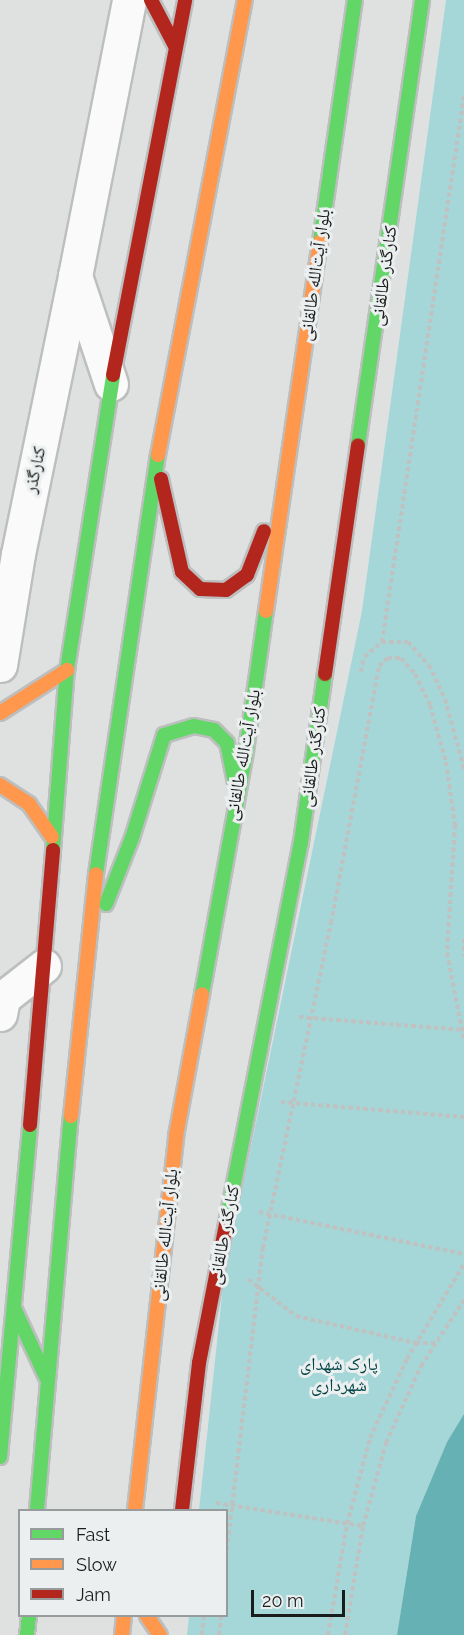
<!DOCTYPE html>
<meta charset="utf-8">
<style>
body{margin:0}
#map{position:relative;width:464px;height:1635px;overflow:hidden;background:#dfe1e1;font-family:Raleway,"Noto Naskh Arabic",sans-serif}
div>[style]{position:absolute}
.green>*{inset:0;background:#a5d6d8}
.water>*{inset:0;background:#66b1b4}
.path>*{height:4px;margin-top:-2px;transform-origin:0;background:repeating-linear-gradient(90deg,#c0c1c1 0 4.5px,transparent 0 7.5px)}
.roads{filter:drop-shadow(2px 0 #bdbfbf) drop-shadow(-2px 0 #bdbfbf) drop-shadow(0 2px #bdbfbf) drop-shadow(0 -2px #bdbfbf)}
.street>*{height:33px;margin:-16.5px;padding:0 16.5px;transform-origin:16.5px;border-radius:16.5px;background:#fafafa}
.fast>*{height:14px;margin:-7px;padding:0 7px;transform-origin:7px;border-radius:7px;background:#63d668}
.slow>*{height:14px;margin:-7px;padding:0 7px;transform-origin:7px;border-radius:7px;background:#ff974d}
.jam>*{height:14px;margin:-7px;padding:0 7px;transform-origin:7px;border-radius:7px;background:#b3261e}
span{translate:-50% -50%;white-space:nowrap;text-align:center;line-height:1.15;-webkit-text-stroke:6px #ebefef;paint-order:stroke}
.street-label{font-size:18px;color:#1a1c1c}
.park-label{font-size:18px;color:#034547}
.legend{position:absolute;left:18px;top:1509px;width:210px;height:108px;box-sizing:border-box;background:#ebefef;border:2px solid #979b9b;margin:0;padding:8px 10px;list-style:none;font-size:18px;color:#1a1c1c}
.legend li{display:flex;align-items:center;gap:12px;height:30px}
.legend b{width:30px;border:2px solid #979b9b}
.scale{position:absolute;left:251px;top:1590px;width:94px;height:27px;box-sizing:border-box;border:3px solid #1a1c1c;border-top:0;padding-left:8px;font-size:18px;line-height:21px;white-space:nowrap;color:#1a1c1c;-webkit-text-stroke:4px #ebefef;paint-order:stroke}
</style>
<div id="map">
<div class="green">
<i style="clip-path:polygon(446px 0,464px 0,464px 1414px,447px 1442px,416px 1516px,397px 1635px,187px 1635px,189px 1616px,226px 1616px,226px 1510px,199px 1510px,224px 1277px,362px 611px)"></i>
</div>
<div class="water">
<i style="clip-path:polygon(464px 1414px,464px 1635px,397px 1635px,416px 1516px,447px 1442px)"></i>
</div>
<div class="path">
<i style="left:382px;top:642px;width:552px;rotate:-81.46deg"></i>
<i style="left:361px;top:672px;width:15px;rotate:-79deg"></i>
<i style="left:364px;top:657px;width:23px;rotate:-40deg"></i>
<i style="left:382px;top:642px;width:26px"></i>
<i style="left:408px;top:642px;width:31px;rotate:48deg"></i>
<i style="left:429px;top:665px;width:38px;rotate:65deg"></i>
<i style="left:445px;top:699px;width:73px;rotate:74.8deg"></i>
<i style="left:464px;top:939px;width:17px;rotate:90deg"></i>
<i style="left:299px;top:1017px;width:166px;rotate:4.5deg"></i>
<i style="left:281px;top:1102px;width:184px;rotate:4.7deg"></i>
<i style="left:259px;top:1212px;width:209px;rotate:11.6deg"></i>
<i style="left:248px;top:1279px;width:61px;rotate:37.6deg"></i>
<i style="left:296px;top:1316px;width:123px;rotate:12.7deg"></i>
<i style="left:416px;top:1343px;width:20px"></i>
<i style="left:216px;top:1503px;width:149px;rotate:8.9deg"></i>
<i style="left:226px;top:1557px;width:311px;rotate:-83.2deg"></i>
<i style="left:263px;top:1248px;width:332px;rotate:-78.2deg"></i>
<i style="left:331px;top:923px;width:261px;rotate:-79.4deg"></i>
<i style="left:379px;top:666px;width:12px;rotate:-42deg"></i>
<i style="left:388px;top:658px;width:13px"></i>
<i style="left:401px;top:658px;width:21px;rotate:49deg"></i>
<i style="left:415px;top:674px;width:34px;rotate:64deg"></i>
<i style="left:430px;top:705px;width:59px;rotate:74.3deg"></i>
<i style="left:446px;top:762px;width:64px;rotate:81.9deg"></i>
<i style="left:455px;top:825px;width:128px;rotate:93.6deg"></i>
<i style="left:447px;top:953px;width:89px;rotate:78.9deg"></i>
<i style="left:202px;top:1635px;width:19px;rotate:-84deg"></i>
<i style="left:219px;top:1635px;width:19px;rotate:-84deg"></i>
<i style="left:328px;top:1635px;width:113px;rotate:-80.3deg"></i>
<i style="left:347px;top:1524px;width:89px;rotate:-75deg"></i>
<i style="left:370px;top:1438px;width:87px;rotate:-64.9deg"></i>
<i style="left:407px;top:1359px;width:111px;rotate:-59deg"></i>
<i style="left:345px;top:1635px;width:110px;rotate:-80.6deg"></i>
<i style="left:363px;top:1526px;width:86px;rotate:-74.5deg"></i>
<i style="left:386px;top:1443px;width:85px;rotate:-65.6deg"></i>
<i style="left:421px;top:1366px;width:79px;rotate:-56.9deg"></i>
</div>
<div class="roads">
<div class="street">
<i style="left:111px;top:384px;width:114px;rotate:-108.4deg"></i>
<i style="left:75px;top:276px;width:281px;rotate:-78.9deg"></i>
<i style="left:0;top:665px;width:112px;rotate:-80.8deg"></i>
<i style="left:18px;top:554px;width:284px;rotate:-78.4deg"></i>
<i style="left:0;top:1014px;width:16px;rotate:-79deg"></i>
<i style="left:3px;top:998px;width:52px;rotate:-38deg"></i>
</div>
<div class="fast">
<i style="left:320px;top:242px;width:245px;rotate:-81.8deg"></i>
<i style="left:358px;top:445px;width:450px;rotate:-81.8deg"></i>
<i style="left:53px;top:850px;width:181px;rotate:-85.6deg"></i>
<i style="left:67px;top:670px;width:299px;rotate:-81.1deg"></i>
<i style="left:96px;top:874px;width:424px;rotate:-81.6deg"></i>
<i style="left:106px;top:904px;width:71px;rotate:-68.5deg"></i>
<i style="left:132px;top:838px;width:108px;rotate:-72.7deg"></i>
<i style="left:164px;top:735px;width:31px;rotate:-17deg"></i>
<i style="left:194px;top:726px;width:20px;rotate:11deg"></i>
<i style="left:214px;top:730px;width:18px;rotate:45deg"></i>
<i style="left:227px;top:743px;width:41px;rotate:78.7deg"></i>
<i style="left:202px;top:994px;width:247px;rotate:-79.7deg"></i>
<i style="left:246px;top:751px;width:141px;rotate:-81.9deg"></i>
<i style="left:226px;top:1224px;width:389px;rotate:-78.9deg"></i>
<i style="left:301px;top:842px;width:170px;rotate:-81.9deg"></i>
<i style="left:14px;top:1308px;width:76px;rotate:65.1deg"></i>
<i style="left:0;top:1457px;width:333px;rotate:-84.8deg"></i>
<i style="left:37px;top:1510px;width:395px;rotate:-85.1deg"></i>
<i style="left:27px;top:1635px;width:19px;rotate:-84deg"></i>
</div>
<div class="slow">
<i style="left:158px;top:455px;width:463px;rotate:-79.2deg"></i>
<i style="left:266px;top:611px;width:373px;rotate:-81.7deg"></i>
<i style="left:0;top:713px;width:80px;rotate:-32.7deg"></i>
<i style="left:0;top:785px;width:35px;rotate:33deg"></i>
<i style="left:29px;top:804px;width:40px;rotate:55.1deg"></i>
<i style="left:71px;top:1116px;width:243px;rotate:-84.1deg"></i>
<i style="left:135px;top:1510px;width:376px;rotate:-83.7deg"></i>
<i style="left:176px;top:1136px;width:144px;rotate:-79.6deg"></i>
<i style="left:147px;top:1616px;width:23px;rotate:56deg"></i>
<i style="left:122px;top:1635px;width:19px;rotate:-84deg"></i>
</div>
<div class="jam">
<i style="left:151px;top:0;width:52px;rotate:62.4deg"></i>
<i style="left:113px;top:375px;width:382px;rotate:-79.1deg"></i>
<i style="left:161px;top:479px;width:95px;rotate:77.3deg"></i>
<i style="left:182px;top:572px;width:25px;rotate:43deg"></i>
<i style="left:200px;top:589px;width:26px;rotate:2deg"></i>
<i style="left:226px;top:590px;width:26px;rotate:-36deg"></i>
<i style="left:247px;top:575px;width:47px;rotate:-68.9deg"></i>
<i style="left:325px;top:674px;width:231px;rotate:-81.8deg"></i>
<i style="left:30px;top:1125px;width:276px;rotate:-85.2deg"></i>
<i style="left:182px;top:1510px;width:148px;rotate:-83.4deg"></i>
<i style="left:199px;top:1363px;width:142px;rotate:-79deg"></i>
</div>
</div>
<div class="street-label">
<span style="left:315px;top:275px;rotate:-82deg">بلوار آیت‌الله طالقانی</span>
<span style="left:384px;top:276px;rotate:-82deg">کنارگذر طالقانی</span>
<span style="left:35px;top:470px;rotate:-78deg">کنارگذر</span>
<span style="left:243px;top:755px;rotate:-80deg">بلوار آیت‌الله طالقانی</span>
<span style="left:313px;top:757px;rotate:-82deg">کنارگذر طالقانی</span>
<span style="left:165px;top:1235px;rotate:-84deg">بلوار آیت‌الله طالقانی</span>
<span style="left:224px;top:1235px;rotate:-79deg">کنارگذر طالقانی</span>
</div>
<div class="park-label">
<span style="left:339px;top:1375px">پارک شهدای<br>شهرداری</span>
</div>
<ul class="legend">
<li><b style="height:8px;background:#63d668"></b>Fast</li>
<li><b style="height:8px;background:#ff974d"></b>Slow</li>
<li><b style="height:8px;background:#b3261e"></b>Jam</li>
</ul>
<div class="scale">20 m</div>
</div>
